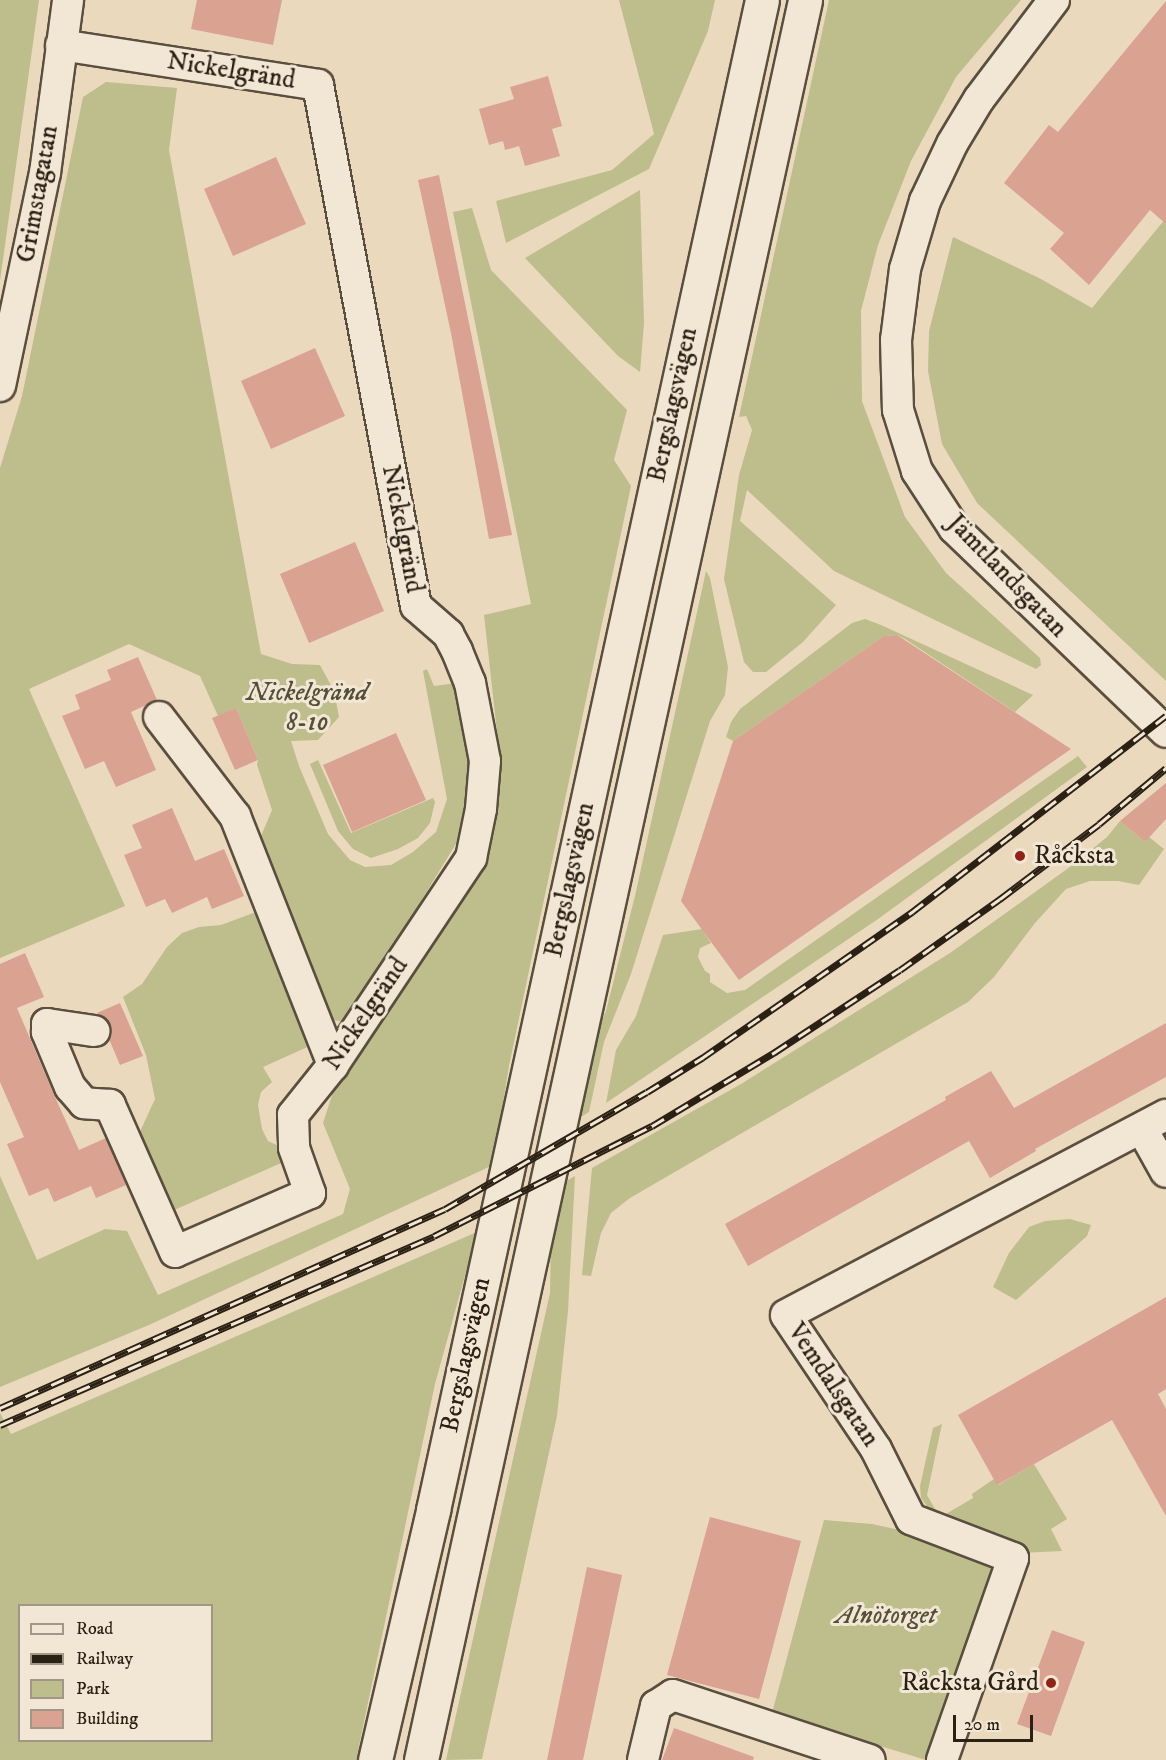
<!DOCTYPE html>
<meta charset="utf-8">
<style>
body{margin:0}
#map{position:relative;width:1166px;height:1760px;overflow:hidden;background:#ebd9bd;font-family:"IM FELL DW Pica",serif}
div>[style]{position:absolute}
.green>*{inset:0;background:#bebd8c}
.building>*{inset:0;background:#daa291}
.roads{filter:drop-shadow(2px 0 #5a4e3e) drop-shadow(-2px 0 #5a4e3e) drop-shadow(0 2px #5a4e3e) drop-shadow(0 -2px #5a4e3e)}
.street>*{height:30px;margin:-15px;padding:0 15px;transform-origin:15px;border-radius:15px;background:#f2e6d4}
.secondary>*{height:33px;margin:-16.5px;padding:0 16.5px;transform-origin:16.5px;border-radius:16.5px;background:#f2e6d4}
.rail>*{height:7px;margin-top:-3.5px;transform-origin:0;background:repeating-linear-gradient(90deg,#f2e6d4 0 14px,#2a2013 0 28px);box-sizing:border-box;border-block:2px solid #2a2013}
.dots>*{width:16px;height:16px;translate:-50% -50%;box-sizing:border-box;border:3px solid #f2e6d4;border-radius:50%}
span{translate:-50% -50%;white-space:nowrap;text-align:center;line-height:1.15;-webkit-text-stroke:6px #f2e6d4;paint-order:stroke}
.street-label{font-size:26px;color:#2a2013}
.park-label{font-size:26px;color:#564f37;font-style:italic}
.poi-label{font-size:26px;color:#2a2013}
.left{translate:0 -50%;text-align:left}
.right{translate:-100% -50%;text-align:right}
.legend{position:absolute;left:18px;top:1604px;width:195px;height:138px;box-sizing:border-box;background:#f2e6d4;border:2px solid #a29787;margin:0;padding:8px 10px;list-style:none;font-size:18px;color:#2a2013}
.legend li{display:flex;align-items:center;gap:12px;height:30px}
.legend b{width:30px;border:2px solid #a29787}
.scale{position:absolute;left:953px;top:1715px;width:80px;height:27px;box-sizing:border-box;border:3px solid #2a2013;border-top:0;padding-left:8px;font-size:18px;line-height:21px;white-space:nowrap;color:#2a2013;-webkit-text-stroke:4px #f2e6d4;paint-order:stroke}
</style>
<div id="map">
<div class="green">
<i style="clip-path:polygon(0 0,39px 0,0 281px)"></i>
<i style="clip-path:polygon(619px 0,715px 0,708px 31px,649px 169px,506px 243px,496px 201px,612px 170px,654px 134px)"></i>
<i style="clip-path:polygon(829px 0,1021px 0,956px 77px,911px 161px,878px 245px,861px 311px,862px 401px,905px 517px,946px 573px,1040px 658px,1041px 665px,1036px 669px,834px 571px,747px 490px,740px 521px,836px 605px,803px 642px,766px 672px,753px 672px,744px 662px,724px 579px,739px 475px,752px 430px,746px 416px,739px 417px)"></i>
<i style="clip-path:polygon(106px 82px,177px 88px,169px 150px,261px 654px,292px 664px,320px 665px,334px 691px,339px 717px,318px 740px,291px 741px,299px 766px,328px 834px,350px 860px,365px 867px,391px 865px,413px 852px,436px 832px,447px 799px,423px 671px,427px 669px,434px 686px,457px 683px,470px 755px,472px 778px,465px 829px,347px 1022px,332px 1020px,324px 1014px,258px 843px,272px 810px,257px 765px,258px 760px,236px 708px,218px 716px,200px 676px,129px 644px,29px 689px,125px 906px,0 958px,0 468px,22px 396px,83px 97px)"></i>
<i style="clip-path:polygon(640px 190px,644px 323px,640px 372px,618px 356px,525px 258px)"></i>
<i style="clip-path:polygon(472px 208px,491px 270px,627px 410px,614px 460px,631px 486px,509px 1066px,493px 1165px,149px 1325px,0 1387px,0 1176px,37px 1260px,105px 1229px,127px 1231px,158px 1295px,343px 1214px,350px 1189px,323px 1123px,335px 1086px,479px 868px,498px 808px,497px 732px,484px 615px,531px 604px,453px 212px)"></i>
<i style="clip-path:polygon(1166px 218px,1166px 681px,977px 503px,942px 444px,928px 371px,929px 331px,953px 237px,1041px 279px,1092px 308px)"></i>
<i style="clip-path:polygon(706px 571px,710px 578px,728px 667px,725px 695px,710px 721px,631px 974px,604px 1042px,589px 1112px,576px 1120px,595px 1036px,606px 1011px,635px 896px)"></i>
<i style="clip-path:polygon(865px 619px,881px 625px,1033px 695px,1015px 712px,905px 639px,897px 635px,884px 636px,733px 741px,726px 737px,731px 722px,740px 709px,852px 623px)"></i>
<i style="clip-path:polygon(1078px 756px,1087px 767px,878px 919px,606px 1103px,616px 1050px,636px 1016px,663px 935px,702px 929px,711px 943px,700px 948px,698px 957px,705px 971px,710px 974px,710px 982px,727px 993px,745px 990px)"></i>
<i style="clip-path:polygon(318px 760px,351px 833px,433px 798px,435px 802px,430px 823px,418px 838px,398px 849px,371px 858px,353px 849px,338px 831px,310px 764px)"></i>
<i style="clip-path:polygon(1120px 821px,1145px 842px,1149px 837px,1164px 849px,1139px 885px,1118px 881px,1090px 881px,1066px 889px,1035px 923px,994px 977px,968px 1002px,630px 1198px,611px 1213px,601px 1233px,591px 1276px,582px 1275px,592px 1168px,741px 1084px,950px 953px,1074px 864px,1107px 837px)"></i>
<i style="clip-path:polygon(259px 911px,314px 1044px,263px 1067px,272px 1082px,261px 1092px,258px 1105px,262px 1129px,268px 1141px,281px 1147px,288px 1160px,172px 1211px,138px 1136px,155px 1099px,146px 1055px,123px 997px,142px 984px,167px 947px,182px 933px,199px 927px,221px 925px)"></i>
<i style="clip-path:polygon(575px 1176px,568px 1311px,557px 1416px,482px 1759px,446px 1760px,550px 1293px,551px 1238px,563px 1183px)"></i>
<i style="clip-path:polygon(1070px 1219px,1091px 1225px,1087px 1236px,1016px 1300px,993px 1287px,1009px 1253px,1029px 1227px,1045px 1221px)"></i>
<i style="clip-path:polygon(evenodd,477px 1232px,435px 1384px,356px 1760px,0 1760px,0 1413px,11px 1434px,477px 1232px,20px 1606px,212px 1606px,212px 1740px,20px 1740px,20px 1606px)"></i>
<i style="clip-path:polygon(942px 1424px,927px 1495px,935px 1509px,946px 1514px,973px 1498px,972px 1494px,994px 1479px,998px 1485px,1034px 1464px,1067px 1519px,1051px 1529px,1062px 1551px,1019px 1553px,1003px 1537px,931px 1512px,921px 1498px,920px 1486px,933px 1428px)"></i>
<i style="clip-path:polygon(824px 1520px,872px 1524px,918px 1534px,995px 1564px,926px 1760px,772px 1713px)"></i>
</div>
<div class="building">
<i style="clip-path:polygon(197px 0,282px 0,273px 45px,191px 29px)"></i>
<i style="clip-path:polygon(1166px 1px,1166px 224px,1150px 210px,1089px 285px,1050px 249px,1064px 233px,1004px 183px,1049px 125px,1058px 132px)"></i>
<i style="clip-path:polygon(548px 76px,562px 126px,552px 129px,560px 156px,525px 166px,519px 146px,505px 150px,503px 141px,489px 145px,479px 109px,514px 99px,510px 87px)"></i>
<i style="clip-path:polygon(276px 157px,306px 224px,233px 256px,204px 189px)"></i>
<i style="clip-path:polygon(439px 175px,512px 535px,489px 539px,451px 333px,418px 180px)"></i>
<i style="clip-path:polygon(315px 348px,345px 416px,271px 449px,241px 381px)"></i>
<i style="clip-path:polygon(355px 542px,384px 611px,309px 643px,280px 574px)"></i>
<i style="clip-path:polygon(897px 635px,1071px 749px,739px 980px,681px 901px,733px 741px,884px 636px)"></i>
<i style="clip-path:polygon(138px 657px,157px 700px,131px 712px,156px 770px,116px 787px,104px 761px,85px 769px,62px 716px,80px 709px,75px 695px,111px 680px,107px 670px)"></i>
<i style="clip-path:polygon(236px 708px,258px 760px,235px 770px,212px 718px)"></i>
<i style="clip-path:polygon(396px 733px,426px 800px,352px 832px,323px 765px)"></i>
<i style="clip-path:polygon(1166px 783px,1166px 819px,1145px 842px,1120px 821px)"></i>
<i style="clip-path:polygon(172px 808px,195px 861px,224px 849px,244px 896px,212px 909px,207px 897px,172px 913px,165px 899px,146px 907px,124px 855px,142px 848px,132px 825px)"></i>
<i style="clip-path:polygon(25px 953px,44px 997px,17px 1008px,55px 1097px,79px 1150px,106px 1138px,126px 1185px,96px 1198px,91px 1186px,54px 1202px,48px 1188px,29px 1196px,7px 1144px,24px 1137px,0 1082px,0 964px)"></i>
<i style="clip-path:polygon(120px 1003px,143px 1056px,120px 1065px,109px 1039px,110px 1024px,97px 1013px)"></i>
<i style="clip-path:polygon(1166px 1023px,1166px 1077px,1035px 1149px,1036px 1151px,990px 1178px,969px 1141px,748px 1266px,725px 1224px,946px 1100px,945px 1097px,991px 1071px,1014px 1108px)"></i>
<i style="clip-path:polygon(1166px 1297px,1166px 1389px,1158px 1394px,1166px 1409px,1166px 1516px,1112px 1420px,997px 1485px,958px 1415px)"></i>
<i style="clip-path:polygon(710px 1517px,801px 1541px,759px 1699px,667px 1675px)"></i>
<i style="clip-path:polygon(587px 1567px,622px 1575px,583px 1760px,547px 1760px)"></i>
<i style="clip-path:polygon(1052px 1630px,1085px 1642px,1051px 1736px,1017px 1724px)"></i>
<i style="clip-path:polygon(674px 1728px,754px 1757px,753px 1760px,662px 1760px)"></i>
</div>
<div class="roads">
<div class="street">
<i style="left:1054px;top:0;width:124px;rotate:127.1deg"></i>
<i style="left:979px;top:99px;width:52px;rotate:121deg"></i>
<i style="left:952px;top:144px;width:63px;rotate:115.3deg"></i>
<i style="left:925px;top:201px;width:71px;rotate:106.4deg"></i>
<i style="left:905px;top:269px;width:72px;rotate:97.2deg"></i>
<i style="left:896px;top:340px;width:70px;rotate:88.4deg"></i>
<i style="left:898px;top:410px;width:64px;rotate:72.7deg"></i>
<i style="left:917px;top:471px;width:68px;rotate:57deg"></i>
<i style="left:954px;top:528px;width:294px;rotate:43.9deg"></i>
<i style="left:61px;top:45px;width:260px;rotate:8.8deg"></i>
<i style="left:318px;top:85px;width:530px;rotate:79.35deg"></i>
<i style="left:416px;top:606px;width:43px;rotate:41.2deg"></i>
<i style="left:448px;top:634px;width:19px;rotate:62deg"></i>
<i style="left:457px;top:651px;width:35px;rotate:68deg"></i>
<i style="left:470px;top:683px;width:79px;rotate:79.1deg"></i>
<i style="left:485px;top:761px;width:48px;rotate:94.8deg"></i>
<i style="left:481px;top:809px;width:50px;rotate:101.5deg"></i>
<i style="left:471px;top:858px;width:249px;rotate:123.7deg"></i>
<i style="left:333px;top:1065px;width:64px;rotate:128.7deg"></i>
<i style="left:293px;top:1115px;width:33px;rotate:88deg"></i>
<i style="left:294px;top:1148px;width:48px;rotate:70.4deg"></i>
<i style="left:310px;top:1193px;width:147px;rotate:156.4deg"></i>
<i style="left:175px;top:1252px;width:161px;rotate:-113.9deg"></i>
<i style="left:110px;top:1105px;width:26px;rotate:-176deg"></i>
<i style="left:84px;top:1103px;width:21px;rotate:-131deg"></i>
<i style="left:70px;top:1087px;width:60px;rotate:-112.7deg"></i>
<i style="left:47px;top:1032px;width:8px;rotate:-90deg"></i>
<i style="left:47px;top:1024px;width:48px;rotate:8.5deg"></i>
<i style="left:0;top:386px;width:218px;rotate:-78.1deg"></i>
<i style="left:45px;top:173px;width:175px;rotate:-82.4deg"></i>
<i style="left:159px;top:717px;width:125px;rotate:52.5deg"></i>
<i style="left:235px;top:816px;width:268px;rotate:68.5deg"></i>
<i style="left:1142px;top:1129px;width:49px;rotate:60.8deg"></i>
<i style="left:643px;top:1760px;width:56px;rotate:-76.5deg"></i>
<i style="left:656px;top:1706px;width:20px;rotate:-33deg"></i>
<i style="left:673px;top:1695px;width:207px;rotate:18.3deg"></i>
<i style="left:942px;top:1760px;width:214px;rotate:-70.6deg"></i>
<i style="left:1013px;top:1558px;width:109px;rotate:-159.1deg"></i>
<i style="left:911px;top:1519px;width:78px;rotate:-116.6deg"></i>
<i style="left:876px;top:1449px;width:161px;rotate:-123.9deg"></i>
<i style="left:786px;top:1315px;width:429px;rotate:-27.8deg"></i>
</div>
<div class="secondary">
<i style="left:375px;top:1760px;width:257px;rotate:-76.9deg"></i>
<i style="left:433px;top:1510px;width:1545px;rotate:-77.71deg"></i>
<i style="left:421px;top:1760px;width:1801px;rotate:-77.69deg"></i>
</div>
</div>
<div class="rail">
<i style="left:0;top:1408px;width:487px;rotate:-24.1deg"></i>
<i style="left:445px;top:1209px;width:233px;rotate:-30.1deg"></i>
<i style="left:647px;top:1092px;width:65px;rotate:-31.7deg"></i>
<i style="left:702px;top:1058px;width:256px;rotate:-34.8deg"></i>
<i style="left:912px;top:912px;width:321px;rotate:-37.7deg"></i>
<i style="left:0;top:1425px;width:473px;rotate:-23.5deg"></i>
<i style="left:434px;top:1236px;width:244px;rotate:-26.8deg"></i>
<i style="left:652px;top:1126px;width:144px;rotate:-31deg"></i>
<i style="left:775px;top:1052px;width:149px;rotate:-33.3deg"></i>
<i style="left:900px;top:970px;width:123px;rotate:-35.4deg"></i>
<i style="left:1000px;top:899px;width:124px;rotate:-37.1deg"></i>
<i style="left:1099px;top:824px;width:87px;rotate:-39.9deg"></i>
</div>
<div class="dots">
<i style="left:1020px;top:856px;background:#8f2418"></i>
<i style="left:1051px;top:1683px;background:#8f2418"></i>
</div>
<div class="street-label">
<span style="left:231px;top:71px;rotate:9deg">Nickelgränd</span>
<span style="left:38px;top:194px;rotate:-80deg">Grimstagatan</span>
<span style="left:673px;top:405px;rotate:-78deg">Bergslagsvägen</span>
<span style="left:402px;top:529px;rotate:79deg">Nickelgränd</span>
<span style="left:1007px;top:576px;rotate:46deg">Jämtlandsgatan</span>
<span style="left:570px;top:880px;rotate:-78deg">Bergslagsvägen</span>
<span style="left:366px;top:1014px;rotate:-56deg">Nickelgränd</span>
<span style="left:466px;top:1355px;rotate:-78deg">Bergslagsvägen</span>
<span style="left:833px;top:1385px;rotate:56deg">Vemdalsgatan</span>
</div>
<div class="park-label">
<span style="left:307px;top:708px">Nickelgränd<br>8-10</span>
<span style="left:886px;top:1616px">Alnötorget</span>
</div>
<div class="poi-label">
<span class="left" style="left:1034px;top:856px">Råcksta</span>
<span class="right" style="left:1039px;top:1683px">Råcksta Gård</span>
</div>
<ul class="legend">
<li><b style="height:8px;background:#f2e6d4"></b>Road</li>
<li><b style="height:8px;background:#2a2013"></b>Railway</li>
<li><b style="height:16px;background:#bebd8c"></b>Park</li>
<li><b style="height:16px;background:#daa291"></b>Building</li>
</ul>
<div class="scale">20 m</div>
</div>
